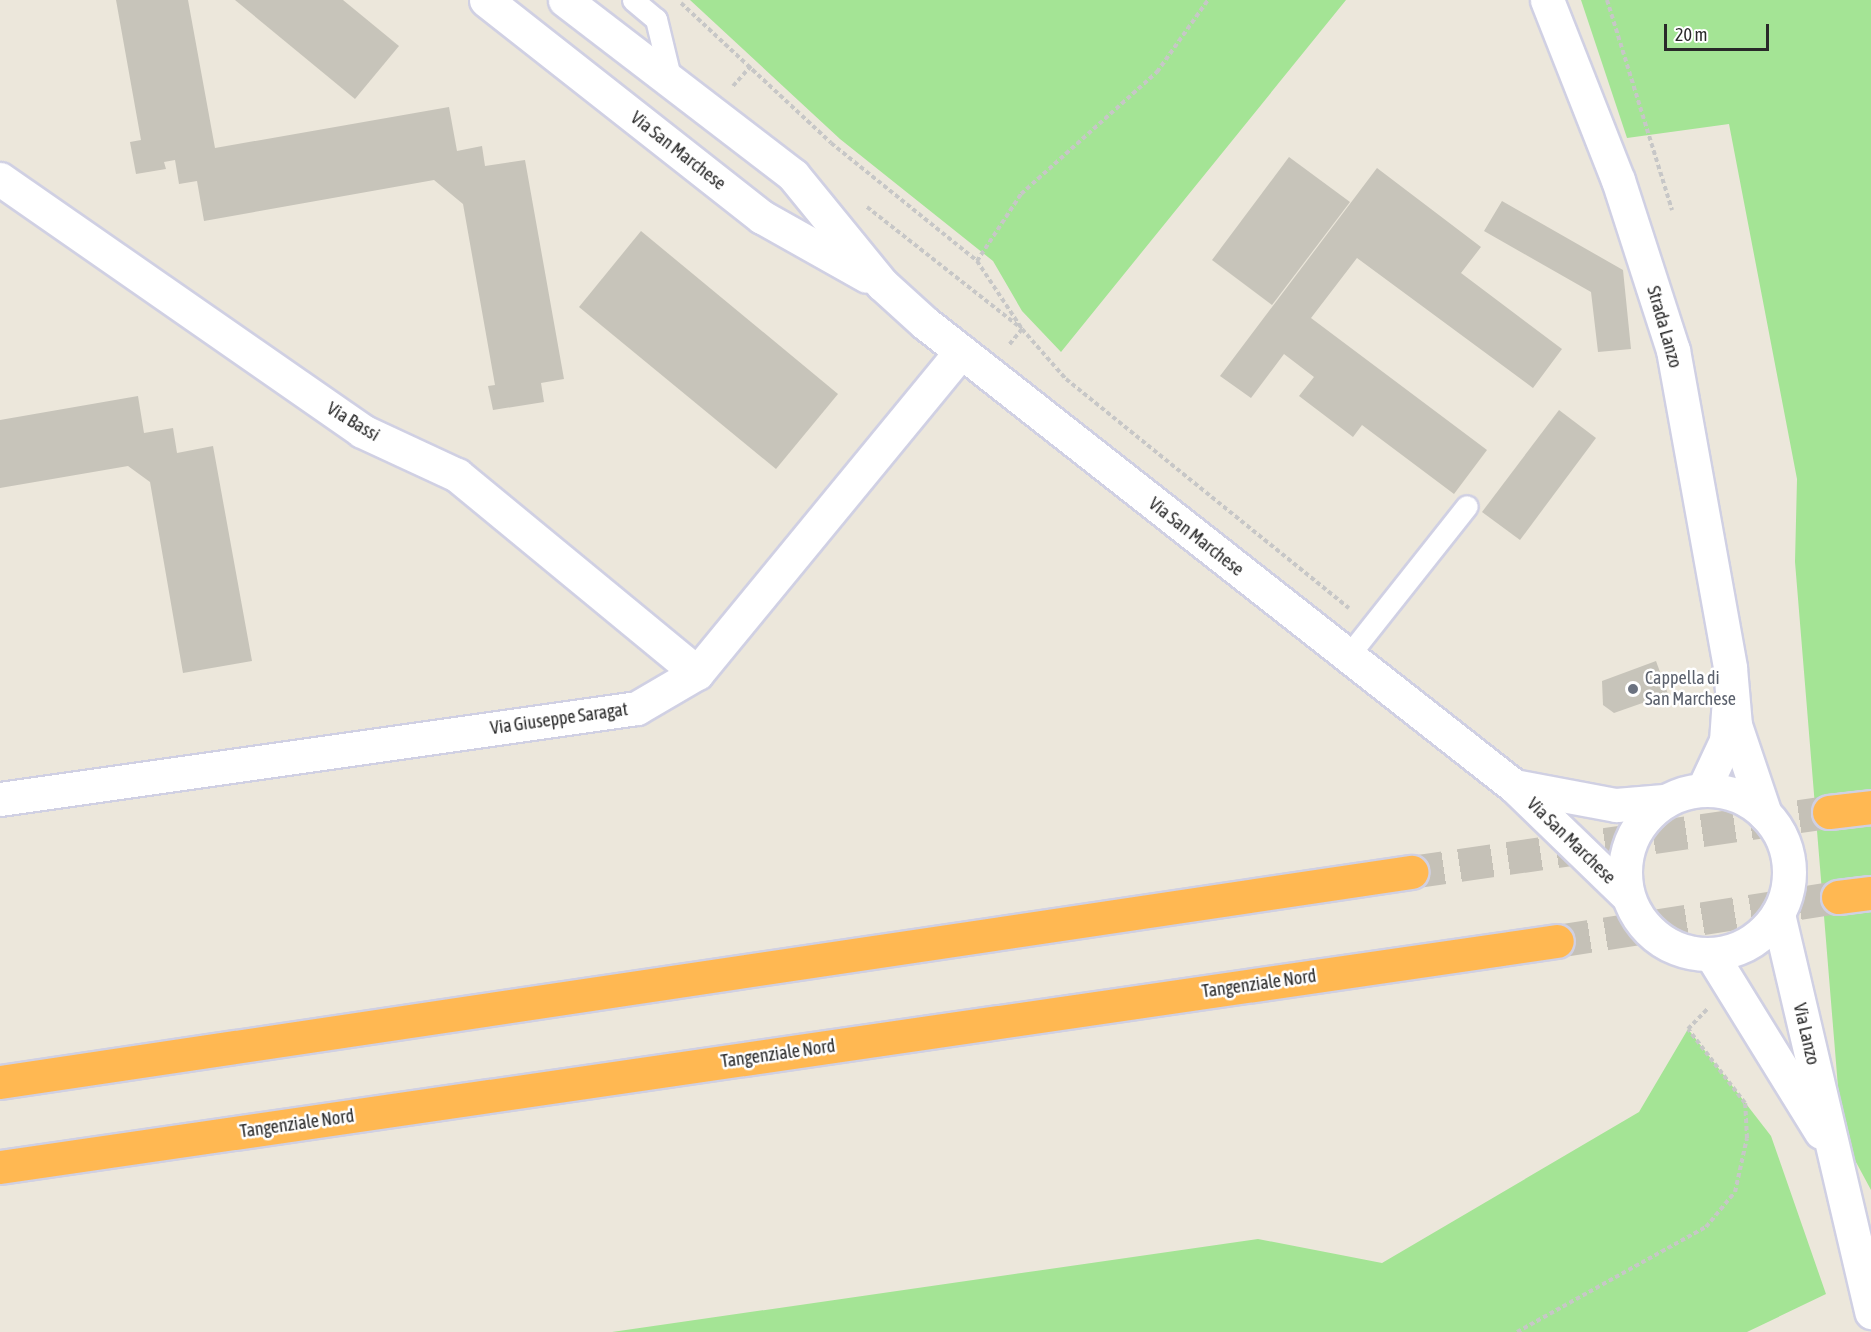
<!DOCTYPE html>
<style>
body{margin:0}
#map{position:relative;width:1871px;height:1332px;overflow:hidden;background:#ece7db;font-family:"Asap Condensed",sans-serif}
div>[style]{position:absolute}
.green>*{inset:0;background:#a4e495}
.building>*{inset:0;background:#c7c4ba}
.motorway-tunnel>*{height:33px;margin-top:-16.5px;transform-origin:0;background:repeating-linear-gradient(90deg,#c5c1b7 0 33px,transparent 0 49px)}
.path>*{height:4px;margin-top:-2px;transform-origin:0;background:repeating-linear-gradient(90deg,#c7c7c7 0 4.5px,transparent 0 7.5px)}
.roads{filter:drop-shadow(2px 0 #d0d0e3) drop-shadow(-2px 0 #d0d0e3) drop-shadow(0 2px #d0d0e3) drop-shadow(0 -2px #d0d0e3)}
.service>*{height:21px;margin:-10.5px;padding:0 10.5px;transform-origin:10.5px;border-radius:10.5px;background:#fff}
.minor>*{height:33px;margin:-16.5px;padding:0 16.5px;transform-origin:16.5px;border-radius:16.5px;background:#fff}
.tertiary>*{height:33px;margin:-16.5px;padding:0 16.5px;transform-origin:16.5px;border-radius:16.5px;background:#fff}
.tertiary>.ring{margin:-16.5px;padding:0;box-sizing:content-box;background:none;border:33px solid #fff;border-radius:50%}
.motorway>*{height:33px;margin:-16.5px;padding:0 16.5px;transform-origin:16.5px;border-radius:16.5px;background:#ffb852}
.dots>*{width:16px;height:16px;translate:-50% -50%;box-sizing:border-box;border:3px solid #fff;border-radius:50%}
span{translate:-50% -50%;white-space:nowrap;text-align:center;line-height:1.15;-webkit-text-stroke:5px #fff;paint-order:stroke}
.street-label{font-size:18px;color:#292929}
.worship-label{font-size:18px;color:#5b616d}
.left{translate:0 -50%;text-align:left}
.scale{position:absolute;left:1664px;top:24px;width:105px;height:27px;box-sizing:border-box;border:3px solid #292929;border-top:0;padding-left:8px;font-size:18px;line-height:21px;white-space:nowrap;color:#292929;-webkit-text-stroke:4px #fff;paint-order:stroke}
</style>
<div id="map">
<div class="green">
<i style="clip-path:polygon(690px 0,1346px 0,1061px 352px,1022px 311px,993px 261px,840px 139px)"></i>
<i style="clip-path:polygon(1581px 0,1871px 0,1871px 1190px,1842px 1136px,1795px 562px,1797px 479px,1729px 124px,1627px 138px)"></i>
<i style="clip-path:polygon(1688px 1029px,1771px 1136px,1826px 1294px,1747px 1332px,612px 1332px,1258px 1239px,1382px 1263px,1639px 1112px)"></i>
</div>
<div class="building">
<i style="clip-path:polygon(116px 0,188px 0,215px 148px,449px 107px,457px 151px,482px 146px,485px 166px,525px 160px,564px 379px,541px 383px,544px 402px,493px 410px,488px 386px,495px 385px,463px 204px,434px 180px,204px 221px,197px 181px,179px 184px,175px 160px,164px 162px,166px 169px,136px 174px,130px 142px,141px 140px)"></i>
<i style="clip-path:polygon(235px 0,343px 0,399px 46px,355px 99px)"></i>
<i style="clip-path:polygon(1289px 157px,1350px 202px,1272px 305px,1212px 260px)"></i>
<i style="clip-path:polygon(1377px 168px,1481px 247px,1461px 273px,1562px 349px,1533px 388px,1357px 258px,1311px 318px,1487px 450px,1454px 494px,1362px 425px,1353px 437px,1299px 396px,1314px 377px,1284px 354px,1251px 398px,1220px 376px)"></i>
<i style="clip-path:polygon(1502px 201px,1623px 270px,1631px 349px,1598px 352px,1591px 292px,1484px 231px)"></i>
<i style="clip-path:polygon(641px 231px,838px 394px,776px 469px,579px 307px)"></i>
<i style="clip-path:polygon(138px 396px,144px 433px,173px 428px,177px 453px,213px 446px,252px 661px,183px 673px,150px 482px,128px 466px,0 488px,0 420px)"></i>
<i style="clip-path:polygon(1559px 410px,1596px 438px,1520px 540px,1482px 512px)"></i>
<i style="clip-path:polygon(1656px 661px,1668px 694px,1614px 713px,1603px 705px,1602px 681px)"></i>
</div>
<div class="motorway-tunnel">
<i style="left:1411px;top:872px;width:422px;rotate:-8.2deg"></i>
<i style="left:1557px;top:941px;width:284px;rotate:-8.9deg"></i>
</div>
<div class="path">
<i style="left:1607px;top:0;width:220px;rotate:72.8deg"></i>
<i style="left:681px;top:3px;width:205px;rotate:43deg"></i>
<i style="left:831px;top:143px;width:188px;rotate:38.9deg"></i>
<i style="left:977px;top:261px;width:82px;rotate:56.5deg"></i>
<i style="left:1022px;top:329px;width:22px;rotate:129deg"></i>
<i style="left:733px;top:86px;width:27px;rotate:-48deg"></i>
<i style="left:867px;top:207px;width:197px;rotate:38.2deg"></i>
<i style="left:1022px;top:329px;width:67px;rotate:48.7deg"></i>
<i style="left:1066px;top:379px;width:364px;rotate:39deg"></i>
<i style="left:977px;top:261px;width:80px;rotate:-56.7deg"></i>
<i style="left:1021px;top:194px;width:183px;rotate:-41.9deg"></i>
<i style="left:1157px;top:72px;width:88px;rotate:-54.7deg"></i>
<i style="left:1796px;top:830px;width:52px;rotate:78.9deg"></i>
<i style="left:1517px;top:1332px;width:216px;rotate:-29.1deg"></i>
<i style="left:1706px;top:1227px;width:45px;rotate:-50.4deg"></i>
<i style="left:1735px;top:1192px;width:55px;rotate:-77.5deg"></i>
<i style="left:1747px;top:1138px;width:35px;rotate:-93deg"></i>
<i style="left:1745px;top:1103px;width:93px;rotate:-127.6deg"></i>
<i style="left:1688px;top:1029px;width:28px;rotate:-46deg"></i>
</div>
<div class="roads">
<div class="service">
<i style="left:633px;top:0;width:30px;rotate:40deg"></i>
<i style="left:656px;top:19px;width:60px;rotate:76.4deg"></i>
<i style="left:1348px;top:656px;width:191px;rotate:-51.6deg"></i>
</div>
<div class="minor">
<i style="left:1547px;top:0;width:193px;rotate:68.5deg"></i>
<i style="left:1618px;top:180px;width:179px;rotate:72.1deg"></i>
<i style="left:1673px;top:350px;width:323px;rotate:79.8deg"></i>
<i style="left:1730px;top:668px;width:57px;rotate:85deg"></i>
<i style="left:1735px;top:725px;width:94px;rotate:71.4deg"></i>
<i style="left:0;top:179px;width:441px;rotate:34.8deg"></i>
<i style="left:362px;top:431px;width:105px;rotate:24.9deg"></i>
<i style="left:457px;top:475px;width:311px;rotate:39.5deg"></i>
<i style="left:1703px;top:790px;width:54px;rotate:-64.9deg"></i>
<i style="left:1726px;top:741px;width:32px;rotate:-86deg"></i>
<i style="left:0;top:799px;width:643px;rotate:-8.13deg"></i>
<i style="left:637px;top:708px;width:69px;rotate:-30.3deg"></i>
<i style="left:697px;top:673px;width:416px;rotate:-50.6deg"></i>
</div>
<div class="tertiary">
<i style="left:486px;top:0;width:351px;rotate:38.2deg"></i>
<i style="left:762px;top:217px;width:120px;rotate:29.3deg"></i>
<i style="left:565px;top:0;width:287px;rotate:37.5deg"></i>
<i style="left:793px;top:175px;width:141px;rotate:50.8deg"></i>
<i style="left:882px;top:284px;width:58px;rotate:42.2deg"></i>
<i style="left:925px;top:323px;width:749px;rotate:38.17deg"></i>
<i style="left:1514px;top:786px;width:158px;rotate:44deg"></i>
<i style="left:1514px;top:786px;width:104px;rotate:10.6deg"></i>
<i style="left:1616px;top:805px;width:48px;rotate:-4.8deg"></i>
<i class="ring" style="left:1625px;top:790px;width:131px;height:131px"></i>
<i style="left:1778px;top:914px;width:409px;rotate:76.8deg"></i>
<i style="left:1711px;top:954px;width:209px;rotate:58.3deg"></i>
</div>
<div class="motorway">
<i style="left:1829px;top:812px;width:42px;rotate:-6.8deg"></i>
<i style="left:1838px;top:897px;width:33px;rotate:-7deg"></i>
<i style="left:0;top:1082px;width:1427px;rotate:-8.47deg"></i>
<i style="left:0;top:1167px;width:1573px;rotate:-8.26deg"></i>
</div>
</div>
<div class="dots">
<i style="left:1633px;top:689px;background:#6b7280"></i>
</div>
<div class="street-label">
<span style="left:678px;top:151px;rotate:38deg">Via San Marchese</span>
<span style="left:1664px;top:327px;rotate:74deg">Strada Lanzo</span>
<span style="left:353px;top:422px;rotate:31deg">Via Bassi</span>
<span style="left:1196px;top:537px;rotate:38deg">Via San Marchese</span>
<span style="left:559px;top:719px;rotate:-8deg">Via Giuseppe Saragat</span>
<span style="left:1571px;top:841px;rotate:44deg">Via San Marchese</span>
<span style="left:1259px;top:984px;rotate:-8deg">Tangenziale Nord</span>
<span style="left:1806px;top:1034px;rotate:77deg">Via Lanzo</span>
<span style="left:778px;top:1054px;rotate:-8deg">Tangenziale Nord</span>
<span style="left:297px;top:1124px;rotate:-8deg">Tangenziale Nord</span>
</div>
<div class="worship-label">
<span class="left" style="left:1645px;top:689px">Cappella di<br>San Marchese</span>
</div>
<div class="scale">20 m</div>
</div>
